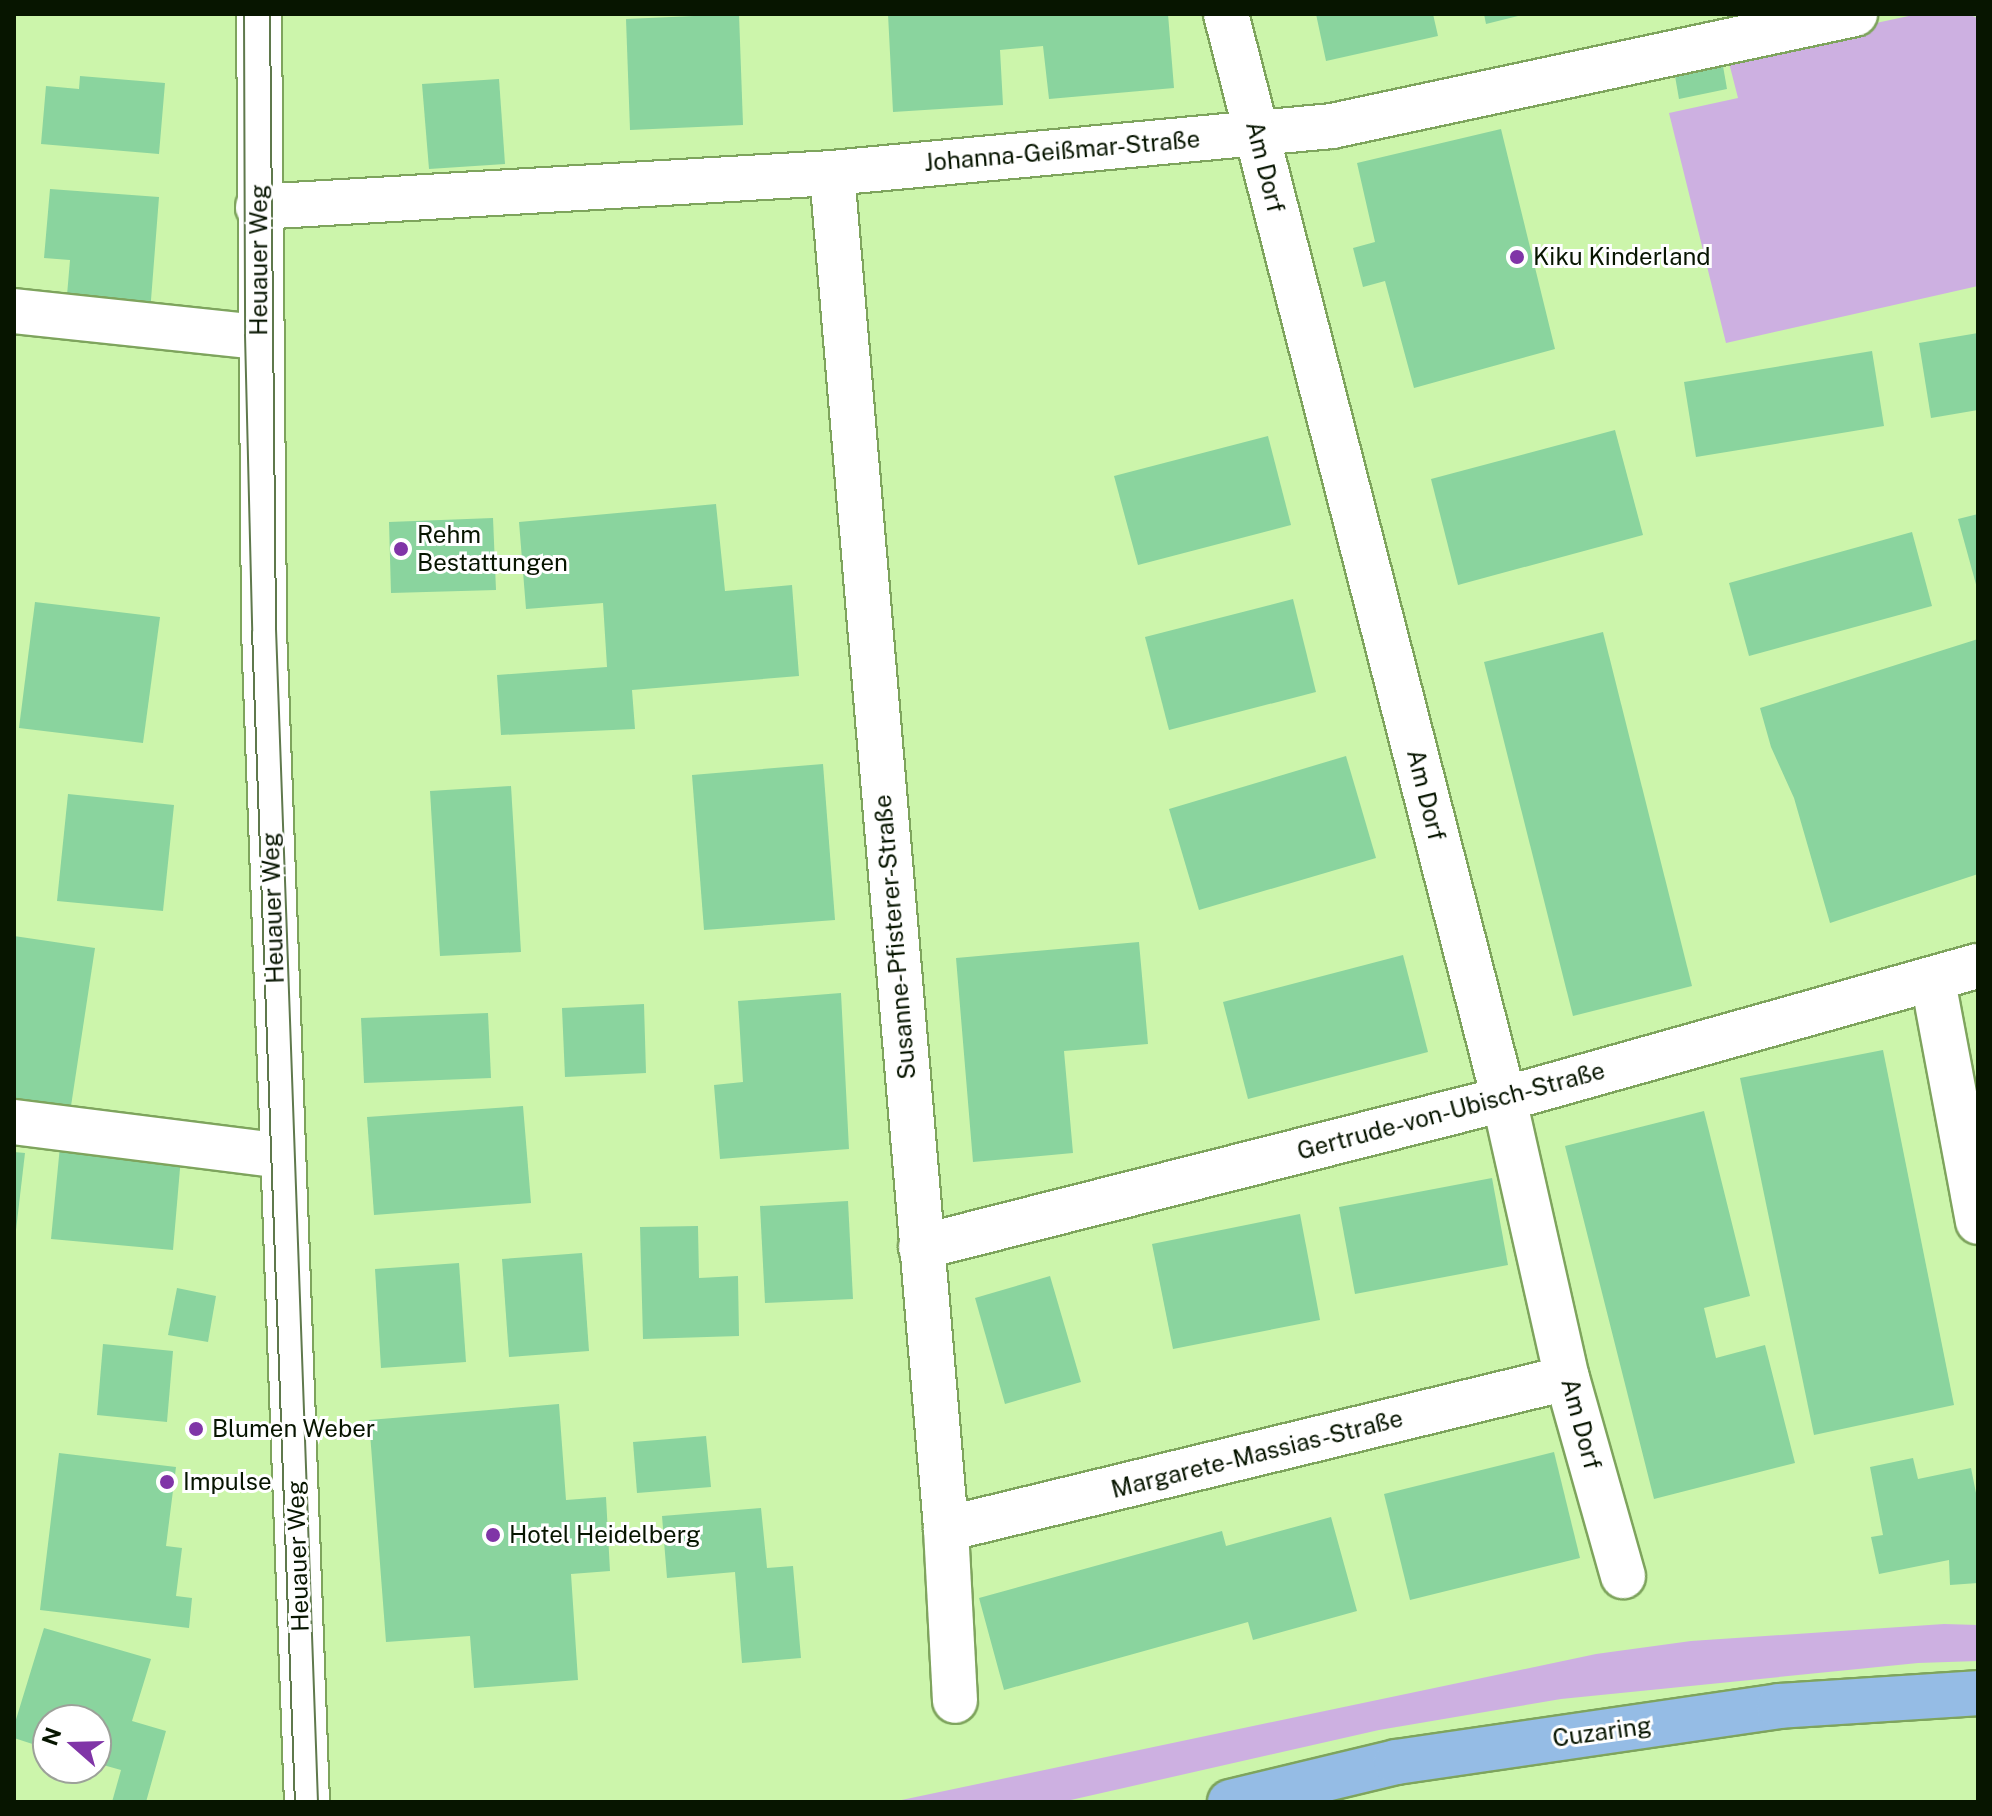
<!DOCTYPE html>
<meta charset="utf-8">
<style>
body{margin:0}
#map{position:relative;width:1992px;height:1816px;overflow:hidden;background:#ccf5ab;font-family:"Public Sans",sans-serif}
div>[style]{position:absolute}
.green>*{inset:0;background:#cdb0e1}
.building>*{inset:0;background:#8ad49e}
.roads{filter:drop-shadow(2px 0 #7ea45d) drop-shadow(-2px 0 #7ea45d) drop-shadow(0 2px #7ea45d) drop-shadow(0 -2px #7ea45d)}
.minor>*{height:44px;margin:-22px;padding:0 22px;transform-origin:22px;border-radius:22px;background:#fff}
.major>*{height:44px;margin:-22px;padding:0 22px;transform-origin:22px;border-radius:22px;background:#95bce5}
.tram>*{height:2px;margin:-1px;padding:0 1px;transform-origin:1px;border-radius:1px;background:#5f794c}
.dots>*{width:22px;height:22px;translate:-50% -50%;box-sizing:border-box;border:4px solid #fff;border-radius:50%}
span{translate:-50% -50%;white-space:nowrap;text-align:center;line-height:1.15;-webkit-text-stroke:6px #fff;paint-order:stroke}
.street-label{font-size:24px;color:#071500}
.poi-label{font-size:24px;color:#071500}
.left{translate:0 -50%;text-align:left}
.frame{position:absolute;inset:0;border:16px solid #071500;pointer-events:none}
.north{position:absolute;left:32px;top:1704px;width:80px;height:80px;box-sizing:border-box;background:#fff;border:2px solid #9ca199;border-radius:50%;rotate:290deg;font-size:22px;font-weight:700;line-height:32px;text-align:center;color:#071500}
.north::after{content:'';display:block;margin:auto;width:28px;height:36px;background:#8035a7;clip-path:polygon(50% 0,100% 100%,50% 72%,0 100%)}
</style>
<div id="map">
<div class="green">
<i style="clip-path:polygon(1918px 14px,1967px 14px,1978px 18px,1978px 286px,1726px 343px,1669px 113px,1738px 98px,1727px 55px)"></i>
<i style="clip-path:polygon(1944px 1624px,1978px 1625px,1978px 1661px,1918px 1663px,1561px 1699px,1379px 1730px,1062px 1802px,892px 1802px,1596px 1654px,1691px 1641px)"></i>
</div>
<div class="building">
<i style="clip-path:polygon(739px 14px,743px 125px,630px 130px,626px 19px)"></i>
<i style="clip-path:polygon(888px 14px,1168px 14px,1174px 88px,1049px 99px,1043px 46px,1000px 50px,1003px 105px,893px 112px)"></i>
<i style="clip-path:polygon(1316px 14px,1433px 14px,1438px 36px,1326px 61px)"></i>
<i style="clip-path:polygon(1484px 14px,1522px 14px,1522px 15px,1486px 24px)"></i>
<i style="clip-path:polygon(1723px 66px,1727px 89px,1679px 99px,1675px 76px)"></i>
<i style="clip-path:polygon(80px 76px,165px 83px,159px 154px,41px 144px,46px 86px,79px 89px)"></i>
<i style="clip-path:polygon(499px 79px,505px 164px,429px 169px,422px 84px)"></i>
<i style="clip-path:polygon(1501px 129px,1555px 349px,1414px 388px,1385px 281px,1363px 287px,1353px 248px,1375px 242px,1357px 163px)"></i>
<i style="clip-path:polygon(50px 189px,159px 197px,150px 313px,66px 307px,70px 260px,44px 258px)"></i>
<i style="clip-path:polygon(1978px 333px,1978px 410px,1931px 418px,1919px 343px)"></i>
<i style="clip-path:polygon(1872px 351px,1884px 426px,1696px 457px,1684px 382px)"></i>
<i style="clip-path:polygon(1615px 430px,1643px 535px,1458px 585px,1431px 479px)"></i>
<i style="clip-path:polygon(1268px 436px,1291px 525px,1138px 565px,1114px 476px)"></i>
<i style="clip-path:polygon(716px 504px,725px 591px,792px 585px,799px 676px,632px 690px,635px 729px,501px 735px,497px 675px,607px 667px,603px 603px,526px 609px,519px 522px)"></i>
<i style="clip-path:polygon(1978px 514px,1978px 588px,1977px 588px,1958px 519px)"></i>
<i style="clip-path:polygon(493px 518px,496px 590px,391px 593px,389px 522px)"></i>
<i style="clip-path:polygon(1912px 532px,1932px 606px,1749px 656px,1729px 583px)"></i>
<i style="clip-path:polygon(1293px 599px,1316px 692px,1169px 730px,1145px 637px)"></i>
<i style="clip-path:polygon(35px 602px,160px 617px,143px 743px,19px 728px)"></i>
<i style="clip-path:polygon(1603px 632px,1692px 986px,1573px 1016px,1484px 662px)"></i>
<i style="clip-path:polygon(1978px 639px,1978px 874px,1830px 923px,1794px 798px,1771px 747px,1760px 708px)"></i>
<i style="clip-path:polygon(1346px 756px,1376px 858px,1199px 910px,1169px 809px)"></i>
<i style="clip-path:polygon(823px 764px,835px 920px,704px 930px,692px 775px)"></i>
<i style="clip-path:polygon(511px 786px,521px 952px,440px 956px,430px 791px)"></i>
<i style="clip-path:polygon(68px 794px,174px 805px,163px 911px,57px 901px)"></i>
<i style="clip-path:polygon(14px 936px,95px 948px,71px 1106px,14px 1098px)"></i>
<i style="clip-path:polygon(1139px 942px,1148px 1044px,1064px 1051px,1073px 1153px,973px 1162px,956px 958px)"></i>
<i style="clip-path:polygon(1403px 955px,1428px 1052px,1248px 1099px,1223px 1002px)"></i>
<i style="clip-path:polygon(841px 993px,849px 1149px,720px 1159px,714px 1085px,743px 1082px,738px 1001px)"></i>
<i style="clip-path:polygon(644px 1004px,646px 1073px,565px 1077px,562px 1008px)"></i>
<i style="clip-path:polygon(488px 1013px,491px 1078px,364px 1083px,361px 1018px)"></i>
<i style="clip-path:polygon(1883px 1050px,1954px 1405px,1814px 1435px,1740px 1078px)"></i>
<i style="clip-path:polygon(523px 1106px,531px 1203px,374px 1215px,367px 1117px)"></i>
<i style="clip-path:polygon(1704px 1111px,1750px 1296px,1704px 1308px,1716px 1358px,1765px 1345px,1795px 1463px,1654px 1499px,1565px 1146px)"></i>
<i style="clip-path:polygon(60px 1146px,181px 1157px,173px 1250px,51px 1239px)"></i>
<i style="clip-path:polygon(14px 1152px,25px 1153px,16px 1230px,14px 1230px)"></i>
<i style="clip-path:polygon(1492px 1178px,1508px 1265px,1355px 1294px,1339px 1207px)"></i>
<i style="clip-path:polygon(848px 1201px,853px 1299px,765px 1303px,760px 1206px)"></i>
<i style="clip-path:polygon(1300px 1214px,1320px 1320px,1173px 1349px,1152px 1244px)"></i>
<i style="clip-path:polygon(698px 1226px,699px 1278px,738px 1276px,739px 1336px,643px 1339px,640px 1227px)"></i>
<i style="clip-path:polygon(582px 1253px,589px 1351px,509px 1357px,502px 1259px)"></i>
<i style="clip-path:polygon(459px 1263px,466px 1362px,381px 1368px,375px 1269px)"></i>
<i style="clip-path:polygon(1050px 1276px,1081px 1382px,1005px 1404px,975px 1298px)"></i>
<i style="clip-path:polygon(177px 1288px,216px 1296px,208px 1342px,168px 1335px)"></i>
<i style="clip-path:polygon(103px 1344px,173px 1351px,167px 1422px,97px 1415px)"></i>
<i style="clip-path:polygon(559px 1404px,566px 1500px,606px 1497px,610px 1571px,571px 1574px,578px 1680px,474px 1688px,470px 1636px,386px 1642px,369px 1420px)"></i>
<i style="clip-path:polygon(706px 1436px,711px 1487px,637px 1493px,633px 1442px)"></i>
<i style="clip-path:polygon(1554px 1452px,1580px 1558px,1410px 1600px,1384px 1494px)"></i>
<i style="clip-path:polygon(59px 1453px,176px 1467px,166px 1546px,182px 1548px,176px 1596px,192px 1598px,189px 1628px,40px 1610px)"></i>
<i style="clip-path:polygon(1913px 1458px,1918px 1479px,1971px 1468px,1978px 1503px,1978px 1583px,1950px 1585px,1949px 1560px,1879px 1574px,1871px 1537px,1883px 1535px,1870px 1467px)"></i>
<i style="clip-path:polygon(761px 1508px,767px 1568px,793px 1566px,801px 1658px,742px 1663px,735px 1572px,667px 1578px,662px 1516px)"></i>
<i style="clip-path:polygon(1331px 1517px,1357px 1611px,1253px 1640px,1248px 1622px,1004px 1690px,979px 1598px,1222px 1531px,1226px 1546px)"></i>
<i style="clip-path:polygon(44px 1628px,151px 1659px,132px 1721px,166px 1731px,146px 1802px,112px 1802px,121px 1770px,96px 1763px,96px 1720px,48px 1720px,48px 1749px,14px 1738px,14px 1726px)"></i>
</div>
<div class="roads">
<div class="minor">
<i style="left:259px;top:14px;width:616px;rotate:89.53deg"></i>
<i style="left:264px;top:630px;width:1173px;rotate:87.9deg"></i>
<i style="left:1226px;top:14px;width:1120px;rotate:75.63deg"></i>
<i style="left:1504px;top:1099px;width:286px;rotate:77.3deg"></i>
<i style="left:1567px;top:1378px;width:206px;rotate:74.2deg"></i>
<i style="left:832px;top:173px;width:1361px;rotate:85.19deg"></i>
<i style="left:946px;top:1529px;width:172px;rotate:87deg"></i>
<i style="left:258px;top:207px;width:575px;rotate:-3.39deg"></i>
<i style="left:832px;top:173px;width:502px;rotate:-5.37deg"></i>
<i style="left:1332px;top:126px;width:535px;rotate:-12.09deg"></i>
<i style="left:14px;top:311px;width:246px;rotate:6.1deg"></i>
<i style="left:1933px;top:981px;width:245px;rotate:79.4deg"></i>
<i style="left:14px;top:1122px;width:270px;rotate:7.2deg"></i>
<i style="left:921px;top:1247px;width:601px;rotate:-14.24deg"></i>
<i style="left:1504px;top:1099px;width:492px;rotate:-15.7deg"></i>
<i style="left:946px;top:1529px;width:639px;rotate:-13.67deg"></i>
</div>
<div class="major">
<i style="left:1230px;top:1802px;width:171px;rotate:-13.5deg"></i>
<i style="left:1396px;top:1762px;width:387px;rotate:-8.3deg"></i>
<i style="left:1779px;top:1706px;width:199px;rotate:-3.7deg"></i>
</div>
</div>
<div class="tram">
<i style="left:244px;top:14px;width:321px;rotate:89.8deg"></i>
<i style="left:245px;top:335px;width:296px;rotate:88.6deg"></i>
<i style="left:252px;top:631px;width:1172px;rotate:87.9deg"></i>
<i style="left:270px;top:14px;width:615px;rotate:89.44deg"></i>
<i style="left:276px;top:629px;width:1174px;rotate:87.95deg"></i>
</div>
<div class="dots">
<i style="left:1517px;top:257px;background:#8035a7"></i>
<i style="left:401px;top:549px;background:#8035a7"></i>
<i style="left:196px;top:1429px;background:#8035a7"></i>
<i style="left:167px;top:1482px;background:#8035a7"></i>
<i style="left:493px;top:1535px;background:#8035a7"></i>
</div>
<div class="street-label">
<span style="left:1062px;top:151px;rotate:-5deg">Johanna-Geißmar-Straße</span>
<span style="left:1265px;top:167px;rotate:76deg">Am Dorf</span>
<span style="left:259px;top:260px;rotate:-90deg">Heuauer Weg</span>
<span style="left:1426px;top:795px;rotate:76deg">Am Dorf</span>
<span style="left:273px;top:908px;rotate:-92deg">Heuauer Weg</span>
<span style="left:895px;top:937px;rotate:-95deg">Susanne-Pfisterer-Straße</span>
<span style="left:1451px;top:1111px;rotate:-15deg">Gertrude-von-Ubisch-Straße</span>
<span style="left:1581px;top:1424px;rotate:75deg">Am Dorf</span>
<span style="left:1257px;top:1454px;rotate:-14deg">Margarete-Massias-Straße</span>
<span style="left:298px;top:1556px;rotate:-92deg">Heuauer Weg</span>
<span style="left:1602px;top:1732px;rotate:-8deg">Cuzaring</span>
</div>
<div class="poi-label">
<span class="left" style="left:1533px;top:257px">Kiku Kinderland</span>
<span class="left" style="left:417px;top:549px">Rehm<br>Bestattungen</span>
<span class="left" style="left:212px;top:1429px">Blumen Weber</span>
<span class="left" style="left:183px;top:1482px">Impulse</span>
<span class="left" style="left:509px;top:1535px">Hotel Heidelberg</span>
</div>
<div class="frame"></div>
<div class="north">N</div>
</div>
